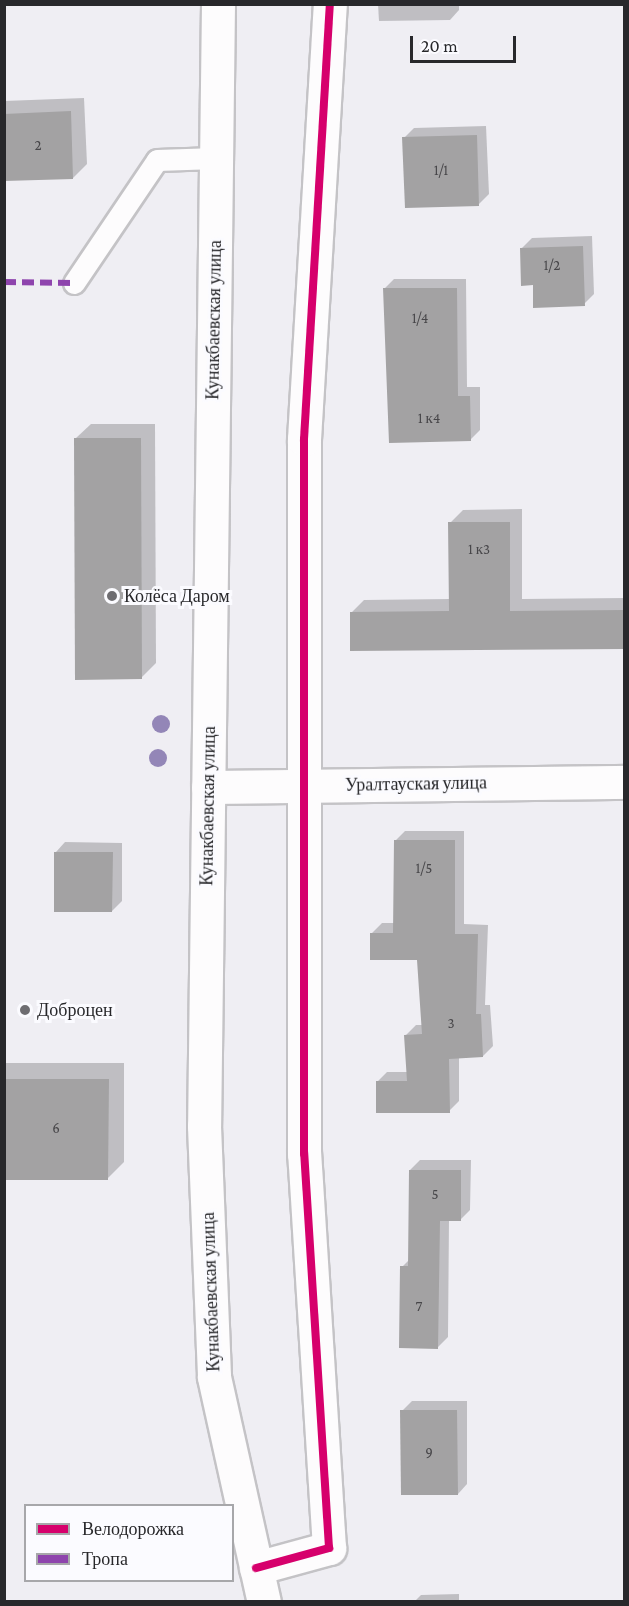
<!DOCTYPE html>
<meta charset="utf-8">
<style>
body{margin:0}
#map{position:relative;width:629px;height:1606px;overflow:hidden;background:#efeef3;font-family:"Crimson Pro",serif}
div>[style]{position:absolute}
.shadow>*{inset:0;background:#0003}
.building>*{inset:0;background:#a3a2a3}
.roads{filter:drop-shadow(2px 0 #c4c3c6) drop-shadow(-2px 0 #c4c3c6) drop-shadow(0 2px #c4c3c6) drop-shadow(0 -2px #c4c3c6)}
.lane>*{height:21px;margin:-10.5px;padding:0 10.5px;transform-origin:10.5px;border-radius:10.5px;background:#fdfcfd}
.street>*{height:33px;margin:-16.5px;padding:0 16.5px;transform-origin:16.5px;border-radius:16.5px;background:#fdfcfd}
.secondary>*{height:33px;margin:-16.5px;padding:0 16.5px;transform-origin:16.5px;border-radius:16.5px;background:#fdfcfd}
.quiet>*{height:6px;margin-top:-3px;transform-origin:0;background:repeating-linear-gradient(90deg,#8e44ad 0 12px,transparent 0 18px)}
.cycleway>*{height:8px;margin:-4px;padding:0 4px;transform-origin:4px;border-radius:4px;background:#d6006c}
.trees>*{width:18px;height:18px;margin:-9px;border-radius:50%;background:#9386b7}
.dots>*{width:16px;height:16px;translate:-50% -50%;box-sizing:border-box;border:3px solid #fbfbff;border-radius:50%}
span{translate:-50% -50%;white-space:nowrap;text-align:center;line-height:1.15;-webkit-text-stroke:6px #fbfbff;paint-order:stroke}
.number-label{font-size:15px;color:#474649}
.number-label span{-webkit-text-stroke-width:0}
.street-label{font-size:18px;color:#28282b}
.poi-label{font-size:18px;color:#28282b}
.left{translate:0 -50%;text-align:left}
.frame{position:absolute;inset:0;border:6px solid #28282b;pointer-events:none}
.legend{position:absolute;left:24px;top:1504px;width:210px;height:78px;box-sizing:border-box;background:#fbfbff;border:2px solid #a7a7aa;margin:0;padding:8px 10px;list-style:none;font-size:18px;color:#28282b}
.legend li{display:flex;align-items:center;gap:12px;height:30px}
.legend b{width:30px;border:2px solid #a7a7aa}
.scale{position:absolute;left:410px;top:36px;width:106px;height:27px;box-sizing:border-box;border:3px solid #28282b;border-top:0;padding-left:8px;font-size:18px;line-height:21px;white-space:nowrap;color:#28282b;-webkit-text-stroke:4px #fbfbff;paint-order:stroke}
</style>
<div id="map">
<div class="shadow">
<i style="clip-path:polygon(378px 4px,459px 4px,459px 10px,450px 20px,379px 21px)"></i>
<i style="clip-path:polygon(84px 98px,87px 164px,73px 178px,4px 180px,4px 101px)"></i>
<i style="clip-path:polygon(486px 126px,489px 194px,479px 204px,404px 138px,414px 128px)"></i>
<i style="clip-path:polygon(592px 236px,594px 294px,584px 304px,534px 284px,522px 248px,532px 238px)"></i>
<i style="clip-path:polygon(394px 279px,466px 279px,467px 387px,480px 387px,480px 430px,470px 440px,384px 289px)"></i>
<i style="clip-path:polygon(91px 424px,155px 424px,156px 663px,141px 678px,76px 438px)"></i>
<i style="clip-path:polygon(522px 509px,522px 599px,624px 598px,624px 647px,351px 650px,351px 613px,364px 600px,450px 599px,450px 523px,463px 510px)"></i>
<i style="clip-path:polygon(405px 831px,464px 831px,464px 924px,488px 925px,485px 1005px,490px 1005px,493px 1046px,483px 1056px,459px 1057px,459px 1101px,449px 1111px,377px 1082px,387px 1072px,408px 1072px,406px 1035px,416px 1025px,423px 1025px,418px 959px,372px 933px,382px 923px,395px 923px,395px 841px)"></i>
<i style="clip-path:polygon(65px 842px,122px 843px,122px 901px,112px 911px,56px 852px)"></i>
<i style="clip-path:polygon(4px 1063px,124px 1063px,124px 1162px,107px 1179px,4px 1178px)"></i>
<i style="clip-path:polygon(420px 1160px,471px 1160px,470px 1210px,460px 1220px,449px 1220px,448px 1337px,438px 1347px,402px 1267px,410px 1259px,410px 1170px)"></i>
<i style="clip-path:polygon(412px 1401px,467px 1401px,467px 1484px,458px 1494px,402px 1411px)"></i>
<i style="clip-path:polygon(459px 1594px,459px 1602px,414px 1602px,421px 1595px)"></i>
</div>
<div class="building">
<i style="clip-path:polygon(71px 111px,73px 179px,4px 181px,4px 114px)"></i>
<i style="clip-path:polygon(477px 135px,479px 206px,405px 208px,402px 137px)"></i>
<i style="clip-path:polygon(583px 246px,585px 306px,533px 308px,533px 285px,521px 286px,520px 248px)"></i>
<i style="clip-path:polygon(383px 288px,457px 288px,458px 396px,470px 396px,471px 441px,389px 443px)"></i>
<i style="clip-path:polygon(74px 438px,141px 438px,142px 679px,75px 680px)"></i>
<i style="clip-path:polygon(448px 522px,510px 522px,510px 611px,624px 610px,624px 649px,350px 651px,350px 612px,449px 611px)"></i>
<i style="clip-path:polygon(394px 840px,455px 840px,455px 934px,478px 934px,476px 1014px,481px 1014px,483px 1057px,449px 1059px,450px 1113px,376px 1113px,376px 1081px,407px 1081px,404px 1035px,422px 1034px,417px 960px,370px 960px,370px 933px,393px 933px)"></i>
<i style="clip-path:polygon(54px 852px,113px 852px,112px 912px,54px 912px)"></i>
<i style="clip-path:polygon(4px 1079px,109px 1079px,108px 1180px,4px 1180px)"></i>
<i style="clip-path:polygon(409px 1170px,461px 1170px,461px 1221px,440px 1221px,438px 1349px,399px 1348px,400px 1266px,408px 1266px)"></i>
<i style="clip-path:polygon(400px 1410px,457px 1410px,458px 1495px,401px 1495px)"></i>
</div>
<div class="roads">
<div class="lane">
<i style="left:74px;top:283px;width:148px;rotate:-56deg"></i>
<i style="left:157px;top:160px;width:59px;rotate:-1.9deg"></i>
</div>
<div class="street">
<i style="left:208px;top:787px;width:416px;rotate:-0.7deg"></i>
<i style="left:256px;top:1568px;width:76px;rotate:-15.3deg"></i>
<i style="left:329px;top:1548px;width:395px;rotate:-93.6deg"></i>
<i style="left:304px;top:1154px;width:715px;rotate:-90deg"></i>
<i style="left:304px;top:439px;width:436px;rotate:-86.6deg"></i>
</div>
<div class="secondary">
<i style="left:218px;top:4px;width:1122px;rotate:90.71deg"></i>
<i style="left:204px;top:1126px;width:251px;rotate:87.7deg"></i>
<i style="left:214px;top:1377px;width:230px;rotate:77.5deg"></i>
</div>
</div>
<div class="quiet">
<i style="left:4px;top:282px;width:70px;rotate:0.8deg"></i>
</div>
<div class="cycleway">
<i style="left:256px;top:1568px;width:76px;rotate:-15.3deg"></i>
<i style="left:329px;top:1548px;width:395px;rotate:-93.6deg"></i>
<i style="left:304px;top:1154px;width:715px;rotate:-90deg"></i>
<i style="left:304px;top:439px;width:436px;rotate:-86.6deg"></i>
</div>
<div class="trees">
<i style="left:161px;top:724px"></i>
<i style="left:158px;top:758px"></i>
</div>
<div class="dots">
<i style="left:112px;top:596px;background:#6e6d71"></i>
<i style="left:25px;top:1010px;background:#6e6d71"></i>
</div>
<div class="number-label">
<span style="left:38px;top:146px">2</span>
<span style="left:441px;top:171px">1/1</span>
<span style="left:552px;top:266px">1/2</span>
<span style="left:420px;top:319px">1/4</span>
<span style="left:429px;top:419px">1 к4</span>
<span style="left:479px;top:550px">1 к3</span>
<span style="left:424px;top:869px">1/5</span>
<span style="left:451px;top:1024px">3</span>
<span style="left:56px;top:1129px">6</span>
<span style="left:435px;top:1195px">5</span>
<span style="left:419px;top:1307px">7</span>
<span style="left:429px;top:1453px">9</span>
</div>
<div class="street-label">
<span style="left:214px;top:320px;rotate:-89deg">Кунакбаевская улица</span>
<span style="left:416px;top:784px;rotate:-1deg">Уралтауская улица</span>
<span style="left:208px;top:806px;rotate:-89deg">Кунакбаевская улица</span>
<span style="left:211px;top:1292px;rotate:-92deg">Кунакбаевская улица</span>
</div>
<div class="poi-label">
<span class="left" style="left:124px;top:596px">Колёса Даром</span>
<span class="left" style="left:37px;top:1010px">Доброцен</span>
</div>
<div class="frame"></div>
<ul class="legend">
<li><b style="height:8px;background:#d6006c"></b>Велодорожка</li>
<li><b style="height:8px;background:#8e44ad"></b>Тропа</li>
</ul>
<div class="scale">20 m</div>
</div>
